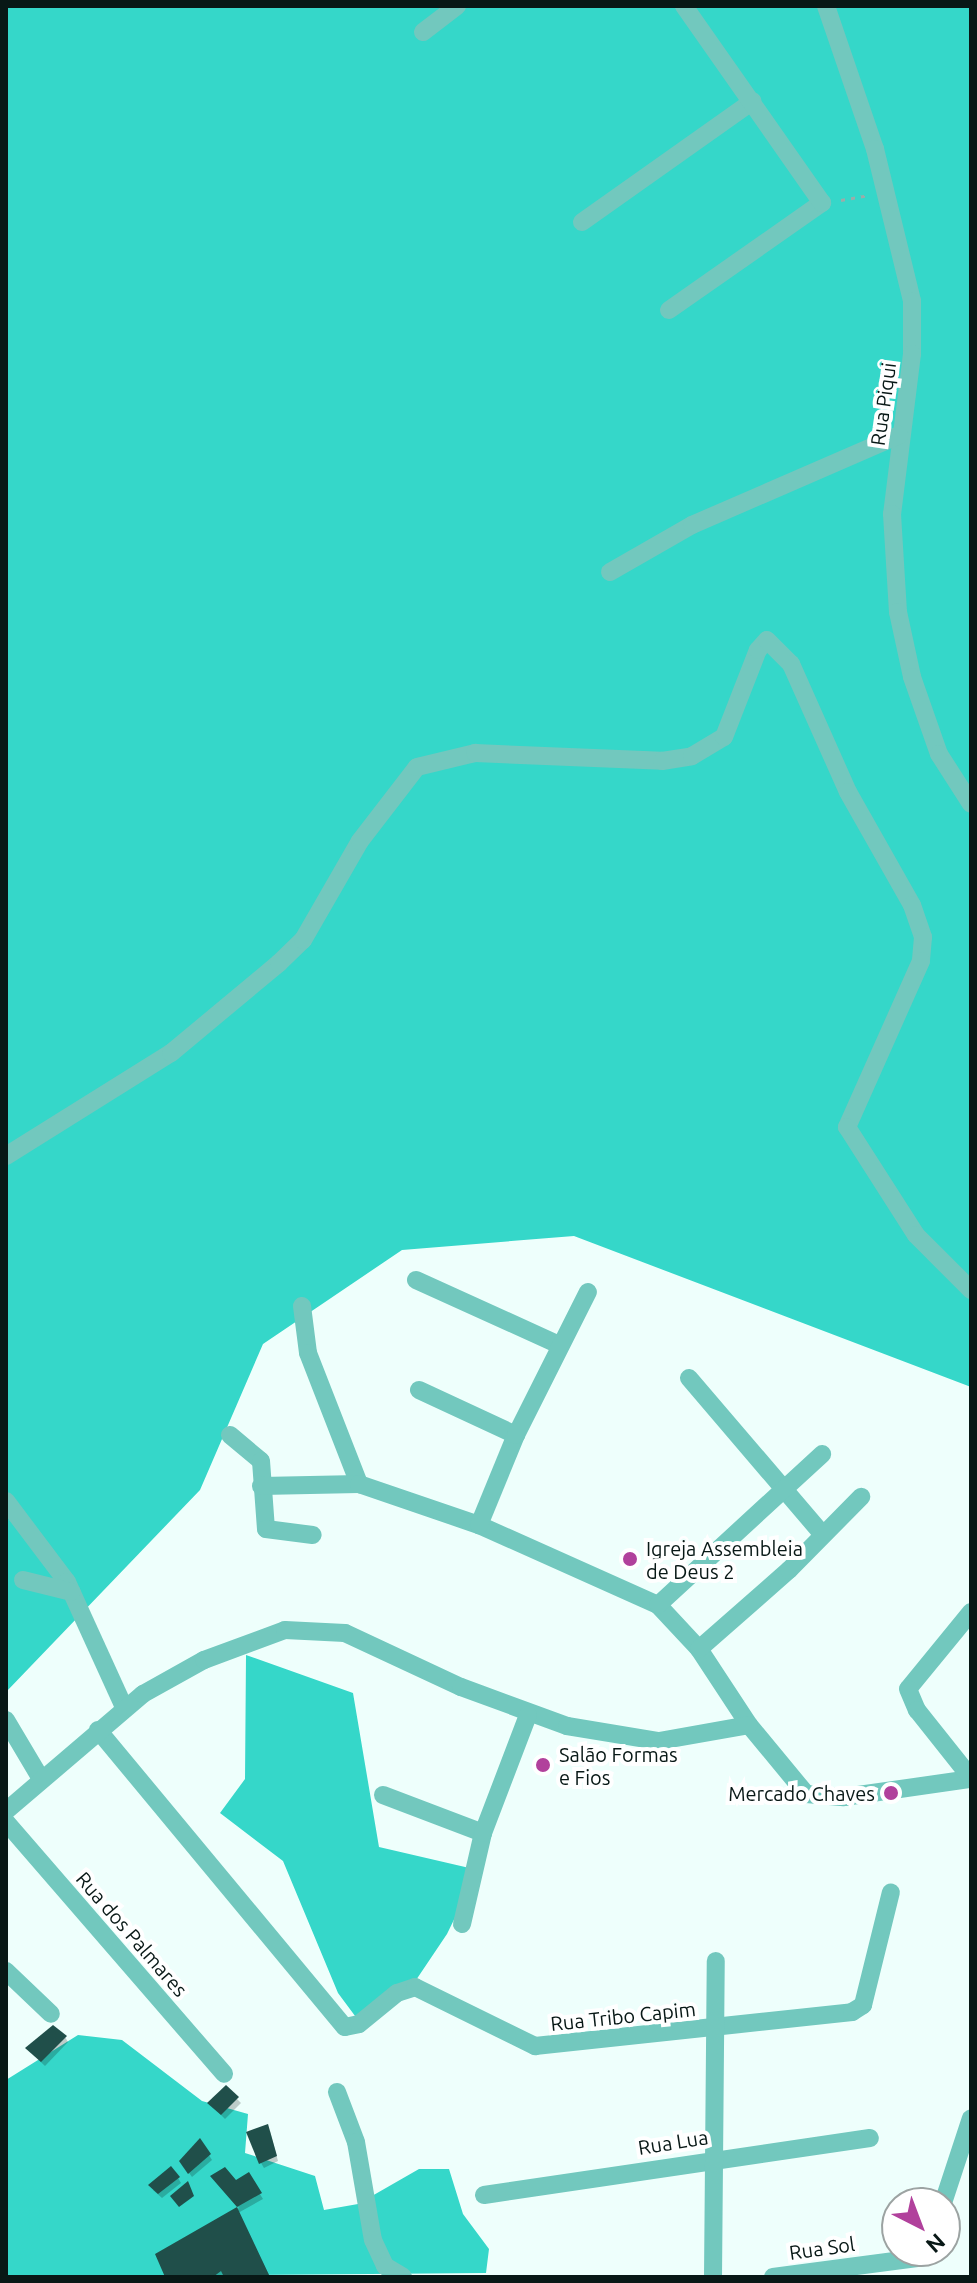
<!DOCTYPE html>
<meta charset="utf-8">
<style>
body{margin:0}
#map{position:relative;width:977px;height:2283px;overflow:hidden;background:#eefffc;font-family:Ubuntu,sans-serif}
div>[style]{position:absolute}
.forest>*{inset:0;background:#35d7c9}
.shadow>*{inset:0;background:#0003}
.building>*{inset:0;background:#204f4a}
.path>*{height:3px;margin-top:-1.5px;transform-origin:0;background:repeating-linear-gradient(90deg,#9baca9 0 4px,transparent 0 10px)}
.minor>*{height:18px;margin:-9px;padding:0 9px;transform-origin:9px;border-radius:9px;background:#72c8be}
.dots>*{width:22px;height:22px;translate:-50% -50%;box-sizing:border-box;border:4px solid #fff;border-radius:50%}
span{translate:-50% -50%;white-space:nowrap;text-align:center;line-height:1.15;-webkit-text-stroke:8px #fff;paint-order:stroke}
.street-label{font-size:20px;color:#081816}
.poi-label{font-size:20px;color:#081816}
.left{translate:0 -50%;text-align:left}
.right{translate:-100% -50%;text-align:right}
.frame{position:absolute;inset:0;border:8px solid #081816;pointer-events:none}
.north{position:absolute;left:881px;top:2187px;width:80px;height:80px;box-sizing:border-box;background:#fff;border:2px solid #9ca3a2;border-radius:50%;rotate:138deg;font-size:22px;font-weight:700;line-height:32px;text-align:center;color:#081816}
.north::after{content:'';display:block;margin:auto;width:28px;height:36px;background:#b1419c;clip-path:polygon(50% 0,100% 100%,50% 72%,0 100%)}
</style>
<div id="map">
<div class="forest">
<i style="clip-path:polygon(6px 6px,971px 6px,971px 1387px,574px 1236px,402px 1250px,263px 1344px,200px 1490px,6px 1692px)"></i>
<i style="clip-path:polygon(246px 1655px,353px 1693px,379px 1847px,478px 1870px,447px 1934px,410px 1989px,361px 2024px,338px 1993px,283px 1861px,220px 1813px,245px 1779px)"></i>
<i style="clip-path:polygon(78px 2035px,122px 2040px,202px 2101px,248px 2114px,245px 2153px,315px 2176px,324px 2210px,358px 2204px,419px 2169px,449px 2169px,463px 2214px,489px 2249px,486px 2273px,6px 2277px,6px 2080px)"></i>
</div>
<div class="shadow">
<i style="clip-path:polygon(65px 2037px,68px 2042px,45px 2066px,27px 2049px)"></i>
<i style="clip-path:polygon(226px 2088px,241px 2103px,225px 2119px,209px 2103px)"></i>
<i style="clip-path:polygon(270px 2131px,278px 2161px,264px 2168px,261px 2163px)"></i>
<i style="clip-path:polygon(200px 2141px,212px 2160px,192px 2177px,184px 2166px)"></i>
<i style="clip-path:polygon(248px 2175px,263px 2199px,238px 2213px,270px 2277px,167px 2277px,157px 2254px,239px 2208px,227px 2194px)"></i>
<i style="clip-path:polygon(178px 2178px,181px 2183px,162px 2198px,153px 2190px)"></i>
</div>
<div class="building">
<i style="clip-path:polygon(53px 2025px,67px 2036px,41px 2062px,25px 2048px)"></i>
<i style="clip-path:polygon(226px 2085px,239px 2097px,221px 2115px,207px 2103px)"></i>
<i style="clip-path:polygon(268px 2124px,277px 2156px,259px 2164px,246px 2132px)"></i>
<i style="clip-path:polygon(200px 2138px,211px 2154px,188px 2174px,179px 2161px)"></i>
<i style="clip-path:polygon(171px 2166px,180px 2177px,158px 2194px,148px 2185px)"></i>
<i style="clip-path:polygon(225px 2167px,236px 2180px,249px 2172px,262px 2193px,237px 2207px,210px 2176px)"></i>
<i style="clip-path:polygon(188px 2181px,194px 2196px,179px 2207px,170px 2196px)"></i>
<i style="clip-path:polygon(237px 2207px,270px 2277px,224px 2277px,221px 2271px,213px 2277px,165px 2277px,155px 2254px)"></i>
</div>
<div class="path">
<i style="left:841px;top:200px;width:28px;rotate:-10deg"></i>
</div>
<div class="minor">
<i style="left:826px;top:6px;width:151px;rotate:71.1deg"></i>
<i style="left:875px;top:149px;width:156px;rotate:76.3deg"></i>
<i style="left:912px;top:301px;width:53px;rotate:90deg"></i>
<i style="left:912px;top:354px;width:161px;rotate:97.1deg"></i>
<i style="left:892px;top:514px;width:98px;rotate:86.5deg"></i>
<i style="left:898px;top:612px;width:66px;rotate:77.8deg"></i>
<i style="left:912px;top:677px;width:82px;rotate:70.7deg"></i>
<i style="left:939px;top:754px;width:59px;rotate:57.4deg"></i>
<i style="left:423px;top:32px;width:43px;rotate:-37.4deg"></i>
<i style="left:582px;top:222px;width:209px;rotate:-35.3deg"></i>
<i style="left:669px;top:310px;width:187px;rotate:-35deg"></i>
<i style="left:822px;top:203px;width:241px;rotate:-125deg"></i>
<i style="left:610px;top:572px;width:95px;rotate:-29.8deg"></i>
<i style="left:692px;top:525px;width:226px;rotate:-23.5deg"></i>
<i style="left:6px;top:1156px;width:195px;rotate:-32deg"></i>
<i style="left:171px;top:1053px;width:141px;rotate:-39.8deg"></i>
<i style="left:279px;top:963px;width:33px;rotate:-44deg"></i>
<i style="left:303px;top:940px;width:114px;rotate:-60.1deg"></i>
<i style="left:360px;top:841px;width:93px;rotate:-52.4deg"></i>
<i style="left:417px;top:767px;width:60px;rotate:-13.6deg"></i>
<i style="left:475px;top:753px;width:187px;rotate:2.4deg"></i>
<i style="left:662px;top:761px;width:30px;rotate:-9deg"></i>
<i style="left:692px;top:756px;width:37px;rotate:-31deg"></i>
<i style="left:724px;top:737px;width:93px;rotate:-68.7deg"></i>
<i style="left:758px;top:650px;width:13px;rotate:-48deg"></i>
<i style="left:767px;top:640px;width:34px;rotate:45deg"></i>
<i style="left:791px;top:664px;width:140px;rotate:66deg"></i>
<i style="left:848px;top:792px;width:130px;rotate:60.5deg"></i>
<i style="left:912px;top:905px;width:34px;rotate:71deg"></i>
<i style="left:923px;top:937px;width:24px;rotate:95deg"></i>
<i style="left:921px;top:961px;width:182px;rotate:114deg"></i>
<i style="left:847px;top:1127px;width:128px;rotate:57.4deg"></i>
<i style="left:916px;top:1235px;width:78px;rotate:45deg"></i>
<i style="left:416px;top:1280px;width:157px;rotate:24.4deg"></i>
<i style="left:302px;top:1306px;width:47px;rotate:82.7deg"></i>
<i style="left:308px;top:1353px;width:141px;rotate:68.7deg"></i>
<i style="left:689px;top:1378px;width:206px;rotate:49.5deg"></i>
<i style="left:419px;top:1390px;width:107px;rotate:24.9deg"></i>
<i style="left:230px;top:1435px;width:40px;rotate:40deg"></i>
<i style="left:261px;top:1461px;width:68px;rotate:85.8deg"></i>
<i style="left:266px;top:1529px;width:47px;rotate:7.3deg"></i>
<i style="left:261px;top:1486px;width:98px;rotate:-1.2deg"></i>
<i style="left:359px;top:1484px;width:127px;rotate:18.9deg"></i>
<i style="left:479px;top:1525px;width:196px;rotate:24.1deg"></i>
<i style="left:658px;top:1605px;width:60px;rotate:47deg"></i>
<i style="left:699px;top:1649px;width:91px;rotate:56.7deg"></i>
<i style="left:749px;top:1725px;width:89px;rotate:50.4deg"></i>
<i style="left:806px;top:1794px;width:38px;rotate:5deg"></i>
<i style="left:844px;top:1797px;width:128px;rotate:-8.1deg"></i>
<i style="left:6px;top:1501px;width:101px;rotate:53deg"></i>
<i style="left:67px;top:1582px;width:137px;rotate:65.5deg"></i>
<i style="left:479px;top:1525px;width:97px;rotate:-67.7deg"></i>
<i style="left:516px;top:1435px;width:160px;rotate:-63.3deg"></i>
<i style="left:23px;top:1580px;width:50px;rotate:13.8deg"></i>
<i style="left:658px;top:1605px;width:223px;rotate:-42.6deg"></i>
<i style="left:971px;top:1612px;width:99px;rotate:129.3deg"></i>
<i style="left:908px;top:1689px;width:23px;rotate:67deg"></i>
<i style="left:917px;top:1710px;width:87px;rotate:51.5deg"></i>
<i style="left:699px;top:1649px;width:120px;rotate:-41.3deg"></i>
<i style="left:789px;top:1570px;width:103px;rotate:-45.4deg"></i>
<i style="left:6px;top:1720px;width:69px;rotate:59.3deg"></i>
<i style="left:98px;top:1730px;width:386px;rotate:50.3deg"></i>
<i style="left:345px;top:2027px;width:14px;rotate:-12deg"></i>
<i style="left:359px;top:2024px;width:49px;rotate:-39.2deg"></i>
<i style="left:397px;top:1993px;width:19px;rotate:-18deg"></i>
<i style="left:415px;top:1987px;width:134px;rotate:26.2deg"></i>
<i style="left:535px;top:2046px;width:319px;rotate:-6.1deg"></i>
<i style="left:852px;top:2012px;width:13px;rotate:-32deg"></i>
<i style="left:863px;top:2005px;width:116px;rotate:-76.1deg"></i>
<i style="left:383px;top:1795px;width:107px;rotate:20.8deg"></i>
<i style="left:6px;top:1811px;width:180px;rotate:-40.5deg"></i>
<i style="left:143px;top:1694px;width:70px;rotate:-29.1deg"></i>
<i style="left:204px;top:1660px;width:86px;rotate:-20.3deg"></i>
<i style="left:285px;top:1630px;width:60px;rotate:2.9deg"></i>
<i style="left:345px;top:1633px;width:128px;rotate:25deg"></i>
<i style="left:461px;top:1687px;width:113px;rotate:20.2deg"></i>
<i style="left:567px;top:1726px;width:93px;rotate:9.3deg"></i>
<i style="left:659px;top:1741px;width:91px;rotate:-10.1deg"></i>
<i style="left:6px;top:1822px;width:333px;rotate:49.1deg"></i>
<i style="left:462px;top:1924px;width:93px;rotate:-77deg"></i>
<i style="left:483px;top:1833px;width:126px;rotate:-69.1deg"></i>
<i style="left:6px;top:1971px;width:62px;rotate:43.7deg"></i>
<i style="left:337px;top:2092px;width:53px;rotate:69.2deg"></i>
<i style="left:356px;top:2142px;width:99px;rotate:80.2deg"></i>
<i style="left:373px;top:2240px;width:29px;rotate:65deg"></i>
<i style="left:385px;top:2266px;width:21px;rotate:31deg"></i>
<i style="left:484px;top:2195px;width:390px;rotate:-8.4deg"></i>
<i style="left:943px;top:2203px;width:89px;rotate:-71.8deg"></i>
<i style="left:713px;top:2277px;width:316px;rotate:-89.5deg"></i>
<i style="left:773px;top:2277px;width:153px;rotate:-7.5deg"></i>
</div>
<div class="dots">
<i style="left:630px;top:1559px;background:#b1419c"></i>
<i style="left:543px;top:1765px;background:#b1419c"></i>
<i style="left:891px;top:1793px;background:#b1419c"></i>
</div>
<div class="street-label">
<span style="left:883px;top:404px;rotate:-82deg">Rua Piqui</span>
<span style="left:132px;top:1934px;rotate:49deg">Rua dos Palmares</span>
<span style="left:623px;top:2016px;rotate:-6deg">Rua Tribo Capim</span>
<span style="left:673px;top:2142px;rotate:-9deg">Rua Lua</span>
<span style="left:822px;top:2248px;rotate:-8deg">Rua Sol</span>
</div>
<div class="poi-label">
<span class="left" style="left:646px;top:1560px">Igreja Assembleia<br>de Deus 2</span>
<span class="left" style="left:559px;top:1766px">Salão Formas<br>e Fios</span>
<span class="right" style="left:875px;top:1793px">Mercado Chaves</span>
</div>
<div class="frame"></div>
<div class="north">N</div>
</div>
